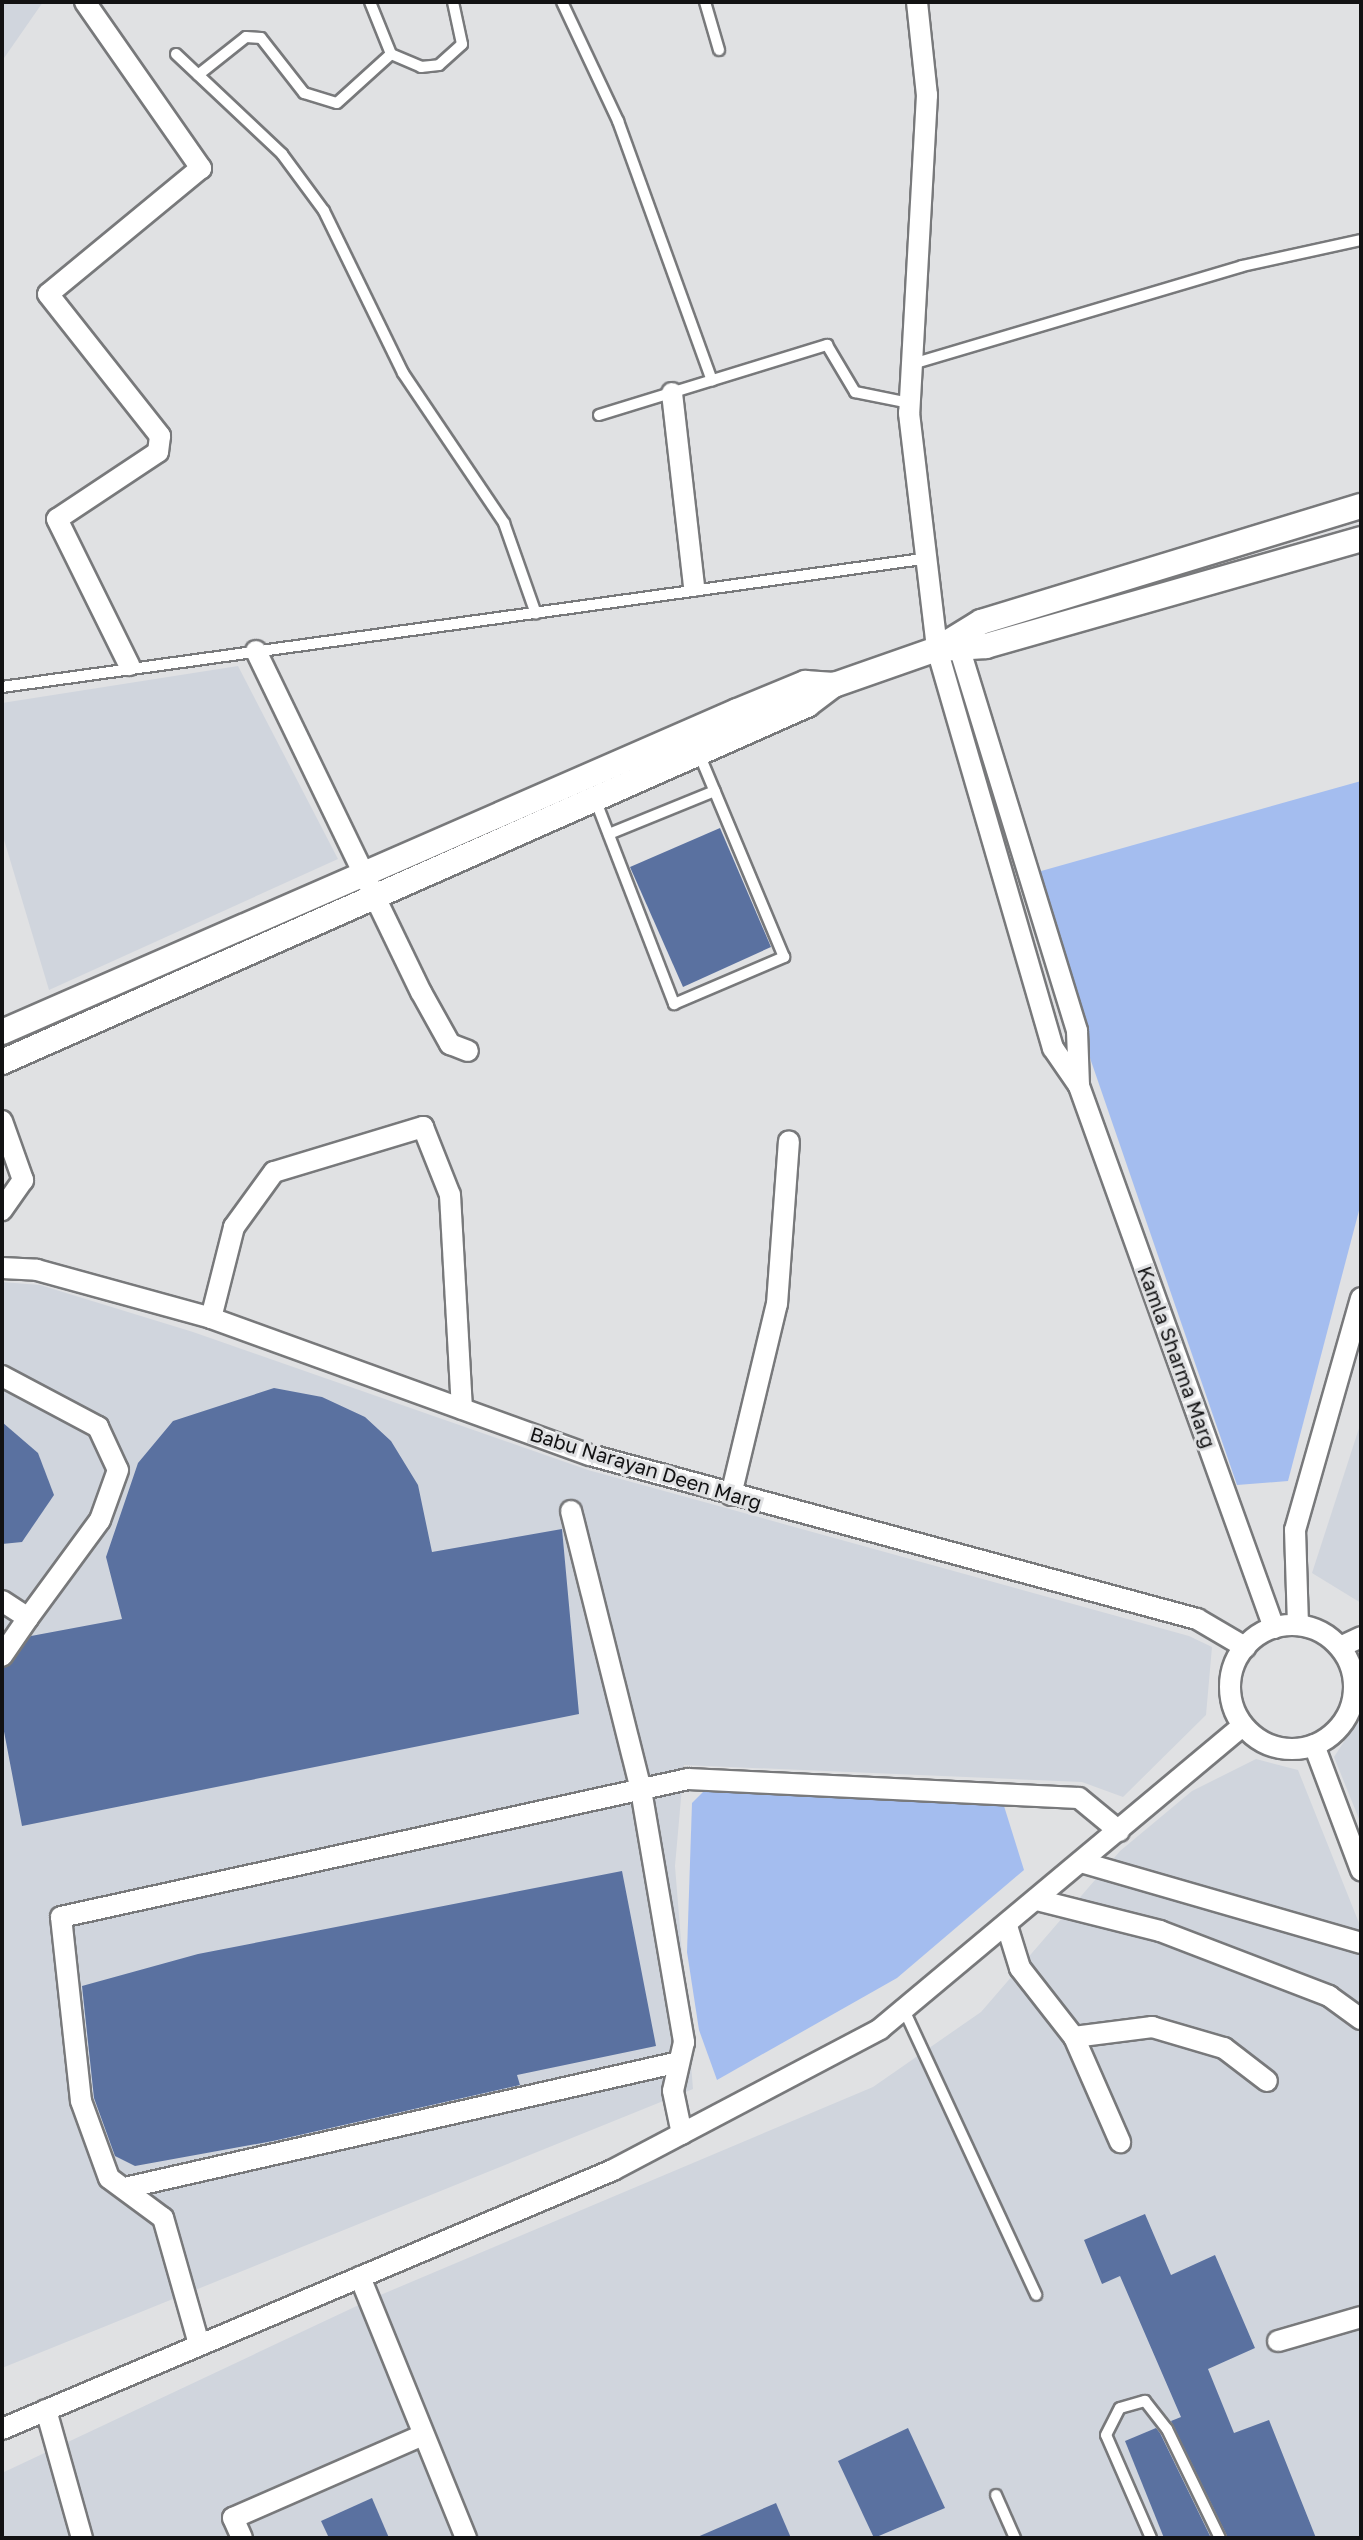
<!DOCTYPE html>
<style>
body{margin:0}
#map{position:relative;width:1363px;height:2540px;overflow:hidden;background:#e0e1e3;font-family:"Golos Text",sans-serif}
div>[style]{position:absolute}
.built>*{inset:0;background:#d0d5dd}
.green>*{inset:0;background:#a4bdef}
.building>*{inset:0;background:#5a71a0}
.roads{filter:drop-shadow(2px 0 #78797b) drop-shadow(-2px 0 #78797b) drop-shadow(0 2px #78797b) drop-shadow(0 -2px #78797b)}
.service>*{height:10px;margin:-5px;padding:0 5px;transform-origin:5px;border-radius:5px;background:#fff}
.minor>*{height:20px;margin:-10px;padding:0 10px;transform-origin:10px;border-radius:10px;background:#fff}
.minor>.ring{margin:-10px;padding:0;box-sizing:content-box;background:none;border:20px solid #fff;border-radius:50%}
.tertiary>*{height:24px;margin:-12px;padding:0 12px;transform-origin:12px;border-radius:12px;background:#fff}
span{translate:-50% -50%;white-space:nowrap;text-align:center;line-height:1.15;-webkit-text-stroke:6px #e0e1e3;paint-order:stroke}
.street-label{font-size:20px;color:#121213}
.frame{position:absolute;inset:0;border:4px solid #121213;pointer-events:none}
</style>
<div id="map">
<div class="built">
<i style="clip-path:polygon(2px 2px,43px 2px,2px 61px)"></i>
<i style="clip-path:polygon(238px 666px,338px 859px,49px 990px,2px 833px,2px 703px)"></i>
<i style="clip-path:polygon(2px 1282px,40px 1285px,193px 1332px,588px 1470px,1189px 1636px,1212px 1647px,1206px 1715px,1123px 1797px,1082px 1782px,684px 1765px,675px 1866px,693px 2089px,2px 2368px)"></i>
<i style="clip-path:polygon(1361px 1422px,1361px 1603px,1312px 1573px)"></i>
<i style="clip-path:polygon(1361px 1715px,1361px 1824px,1334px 1757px)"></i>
<i style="clip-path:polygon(1256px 1759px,1298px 1770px,1361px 1928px,1361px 2538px,2px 2538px,2px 2473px,378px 2296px,873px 2087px,981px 2012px,1120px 1851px,1192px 1791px)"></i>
</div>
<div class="green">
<i style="clip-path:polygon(1361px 781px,1361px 1203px,1288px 1481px,1237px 1485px,1027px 875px)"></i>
<i style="clip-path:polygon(704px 1791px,1004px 1806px,1024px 1870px,897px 1978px,717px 2080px,699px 2030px,687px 1952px,692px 1803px)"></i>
</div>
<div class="building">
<i style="clip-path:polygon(720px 828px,771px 947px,683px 987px,630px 867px)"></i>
<i style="clip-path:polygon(274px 1388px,322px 1397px,365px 1417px,391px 1441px,418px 1485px,432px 1552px,562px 1529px,579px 1714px,22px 1826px,2px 1721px,2px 1669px,31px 1636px,122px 1619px,106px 1557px,138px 1463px,173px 1421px)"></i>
<i style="clip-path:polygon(2px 1422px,38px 1453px,54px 1495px,22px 1542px,2px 1544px)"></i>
<i style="clip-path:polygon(622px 1871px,656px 2046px,517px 2075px,520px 2085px,273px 2141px,135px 2166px,115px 2156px,94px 2098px,82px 1986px,198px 1954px)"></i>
<i style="clip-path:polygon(1145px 2214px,1171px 2275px,1215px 2255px,1255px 2348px,1208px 2369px,1234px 2433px,1269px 2420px,1316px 2538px,1228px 2538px,1171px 2421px,1181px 2417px,1120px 2276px,1102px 2284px,1084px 2240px)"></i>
<i style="clip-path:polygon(908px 2428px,945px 2508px,874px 2538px,838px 2461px)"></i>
<i style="clip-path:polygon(1156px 2428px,1160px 2433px,1211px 2538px,1164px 2538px,1125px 2441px)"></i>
<i style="clip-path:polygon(372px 2498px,389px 2538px,329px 2538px,321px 2521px)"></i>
<i style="clip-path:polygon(776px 2503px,791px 2538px,695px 2538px)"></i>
</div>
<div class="roads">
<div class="service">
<i style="left:370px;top:2px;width:56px;rotate:68deg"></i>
<i style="left:391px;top:54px;width:33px;rotate:23deg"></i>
<i style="left:421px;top:67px;width:18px;rotate:-6deg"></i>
<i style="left:439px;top:65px;width:31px;rotate:-42deg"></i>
<i style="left:462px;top:44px;width:43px;rotate:-102.1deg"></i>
<i style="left:562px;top:2px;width:132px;rotate:64.8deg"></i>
<i style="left:618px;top:121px;width:276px;rotate:70.1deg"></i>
<i style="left:705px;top:2px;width:50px;rotate:73.7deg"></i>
<i style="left:176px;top:54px;width:146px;rotate:43.3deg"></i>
<i style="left:282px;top:154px;width:71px;rotate:53.6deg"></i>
<i style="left:324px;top:211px;width:180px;rotate:64deg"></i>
<i style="left:403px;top:373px;width:181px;rotate:56deg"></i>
<i style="left:504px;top:523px;width:96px;rotate:70.6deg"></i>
<i style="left:198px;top:75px;width:61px;rotate:-38.4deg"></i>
<i style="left:246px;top:37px;width:15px;rotate:4deg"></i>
<i style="left:261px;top:38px;width:70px;rotate:52deg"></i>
<i style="left:304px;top:93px;width:34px;rotate:17deg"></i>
<i style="left:337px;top:103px;width:73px;rotate:-42.2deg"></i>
<i style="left:912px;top:364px;width:344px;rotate:-16.5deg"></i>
<i style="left:1242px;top:266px;width:122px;rotate:-12.3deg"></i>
<i style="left:599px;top:415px;width:239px;rotate:-17.1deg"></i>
<i style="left:827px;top:345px;width:55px;rotate:59.2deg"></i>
<i style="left:855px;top:392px;width:55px;rotate:11.5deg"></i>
<i style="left:2px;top:687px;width:929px;rotate:-7.92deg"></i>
<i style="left:595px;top:799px;width:220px;rotate:68.9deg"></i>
<i style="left:674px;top:1004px;width:120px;rotate:-23.1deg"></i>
<i style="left:784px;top:957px;width:220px;rotate:-112.7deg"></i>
<i style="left:609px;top:834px;width:114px;rotate:-22.1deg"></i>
<i style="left:904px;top:2010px;width:314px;rotate:65.1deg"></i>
<i style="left:996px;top:2495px;width:47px;rotate:66.2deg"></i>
<i style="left:1151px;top:2538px;width:112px;rotate:-113.6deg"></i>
<i style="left:1106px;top:2435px;width:30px;rotate:-63deg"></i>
<i style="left:1120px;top:2408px;width:26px;rotate:-16deg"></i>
<i style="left:1145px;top:2401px;width:36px;rotate:52deg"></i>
<i style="left:1167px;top:2429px;width:121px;rotate:64.1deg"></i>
</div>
<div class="minor">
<i style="left:85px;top:2px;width:203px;rotate:55.1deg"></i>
<i style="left:201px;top:168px;width:198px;rotate:140.5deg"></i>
<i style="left:48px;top:294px;width:181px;rotate:51.7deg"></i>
<i style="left:160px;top:436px;width:16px;rotate:97deg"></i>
<i style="left:158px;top:452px;width:121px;rotate:146.4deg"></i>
<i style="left:57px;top:519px;width:163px;rotate:63.7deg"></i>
<i style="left:917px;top:2px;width:94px;rotate:83.9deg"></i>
<i style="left:927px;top:95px;width:319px;rotate:93.2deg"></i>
<i style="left:909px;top:413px;width:238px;rotate:83.2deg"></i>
<i style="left:937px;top:649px;width:416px;rotate:73.8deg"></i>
<i style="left:1053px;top:1048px;width:46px;rotate:55.6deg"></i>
<i style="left:1079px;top:1086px;width:576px;rotate:70.21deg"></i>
<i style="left:672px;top:393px;width:194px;rotate:83.5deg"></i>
<i style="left:959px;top:647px;width:402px;rotate:72.9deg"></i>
<i style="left:1077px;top:1031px;width:55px;rotate:87.9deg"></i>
<i style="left:256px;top:651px;width:379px;rotate:64.2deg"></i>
<i style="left:421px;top:992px;width:60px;rotate:60.9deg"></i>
<i style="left:450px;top:1044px;width:19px;rotate:21deg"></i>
<i style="left:2px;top:1121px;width:63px;rotate:70.4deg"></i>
<i style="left:23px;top:1180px;width:37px;rotate:125deg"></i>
<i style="left:2px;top:1268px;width:35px;rotate:3deg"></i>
<i style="left:37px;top:1270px;width:180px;rotate:15.4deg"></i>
<i style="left:211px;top:1318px;width:403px;rotate:19.9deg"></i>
<i style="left:590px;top:1455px;width:629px;rotate:15.12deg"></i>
<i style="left:1197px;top:1619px;width:56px;rotate:30.3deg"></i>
<i style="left:211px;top:1318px;width:94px;rotate:-75.8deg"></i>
<i style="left:234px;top:1227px;width:68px;rotate:-54deg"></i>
<i style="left:274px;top:1172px;width:156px;rotate:-16.8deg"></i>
<i style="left:423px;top:1127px;width:73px;rotate:68.3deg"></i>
<i style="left:450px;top:1195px;width:214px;rotate:86.8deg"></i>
<i style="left:2px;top:1376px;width:109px;rotate:28deg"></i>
<i style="left:98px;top:1427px;width:47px;rotate:65.1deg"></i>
<i style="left:118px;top:1470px;width:53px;rotate:109.8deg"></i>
<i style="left:100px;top:1520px;width:122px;rotate:126.3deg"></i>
<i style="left:731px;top:1495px;width:196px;rotate:-76.5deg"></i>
<i style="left:777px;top:1304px;width:163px;rotate:-85.8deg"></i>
<i style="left:571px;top:1511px;width:288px;rotate:75.9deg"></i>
<i style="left:641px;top:1790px;width:256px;rotate:80.3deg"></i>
<i style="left:684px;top:2042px;width:50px;rotate:102.7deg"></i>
<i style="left:673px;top:2091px;width:44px;rotate:78.2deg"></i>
<i style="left:2px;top:1601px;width:31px;rotate:33deg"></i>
<i style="left:28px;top:1618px;width:46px;rotate:124.4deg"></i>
<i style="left:1298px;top:1625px;width:95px;rotate:-91.8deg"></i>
<i style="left:1295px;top:1530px;width:241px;rotate:-74.1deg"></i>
<i class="ring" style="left:1230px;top:1625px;width:104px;height:104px"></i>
<i style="left:1340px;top:1647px;width:23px;rotate:-25deg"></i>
<i style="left:1314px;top:1745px;width:134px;rotate:69.4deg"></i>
<i style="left:1084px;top:1863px;width:288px;rotate:16.1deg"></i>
<i style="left:1037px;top:1900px;width:127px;rotate:14.1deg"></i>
<i style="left:1160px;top:1931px;width:181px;rotate:21deg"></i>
<i style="left:1329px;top:1996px;width:39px;rotate:36deg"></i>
<i style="left:1007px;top:1926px;width:44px;rotate:72.8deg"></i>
<i style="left:1020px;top:1968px;width:88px;rotate:52deg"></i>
<i style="left:1074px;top:2037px;width:115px;rotate:66.3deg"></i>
<i style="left:1074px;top:2037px;width:79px;rotate:-7.3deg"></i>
<i style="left:1152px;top:2027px;width:75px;rotate:16.3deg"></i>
<i style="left:1224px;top:2048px;width:54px;rotate:37.5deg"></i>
<i style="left:125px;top:2188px;width:568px;rotate:-12.81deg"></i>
<i style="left:360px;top:2277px;width:282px;rotate:67.9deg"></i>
<i style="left:1278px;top:2341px;width:86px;rotate:-16.1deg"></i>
<i style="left:199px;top:2344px;width:131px;rotate:-105.9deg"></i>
<i style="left:163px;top:2218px;width:67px;rotate:-143.5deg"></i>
<i style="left:109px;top:2178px;width:82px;rotate:-110deg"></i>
<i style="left:81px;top:2101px;width:185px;rotate:-96.2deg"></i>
<i style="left:61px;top:1917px;width:642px;rotate:-12.41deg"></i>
<i style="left:688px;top:1779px;width:391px;rotate:2.8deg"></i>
<i style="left:1079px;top:1798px;width:52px;rotate:39.5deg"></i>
<i style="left:46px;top:2410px;width:133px;rotate:74.3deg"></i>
<i style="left:2px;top:2429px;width:664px;rotate:-22.97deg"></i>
<i style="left:613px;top:2170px;width:302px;rotate:-27.8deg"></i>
<i style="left:880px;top:2029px;width:473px;rotate:-39.9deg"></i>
<i style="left:242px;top:2538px;width:22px;rotate:-114deg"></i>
<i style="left:233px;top:2518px;width:207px;rotate:-23.6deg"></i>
</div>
<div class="tertiary">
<i style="left:940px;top:649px;width:46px;rotate:-3.7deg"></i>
<i style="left:986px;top:646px;width:390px;rotate:-15.9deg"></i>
<i style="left:2px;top:1032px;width:802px;rotate:-23.59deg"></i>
<i style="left:737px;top:711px;width:74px;rotate:-22.4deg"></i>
<i style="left:805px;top:683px;width:29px;rotate:4deg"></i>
<i style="left:2px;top:1062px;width:881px;rotate:-23.92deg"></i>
<i style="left:807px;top:705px;width:34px;rotate:-37deg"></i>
<i style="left:834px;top:685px;width:109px;rotate:-19.3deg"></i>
<i style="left:937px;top:649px;width:52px;rotate:-31.5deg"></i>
<i style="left:981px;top:622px;width:397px;rotate:-17deg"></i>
</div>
</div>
<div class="street-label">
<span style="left:1177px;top:1357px;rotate:70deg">Kamla Sharma Marg</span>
<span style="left:646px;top:1468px;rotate:17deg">Babu Narayan Deen Marg</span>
</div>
<div class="frame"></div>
</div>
